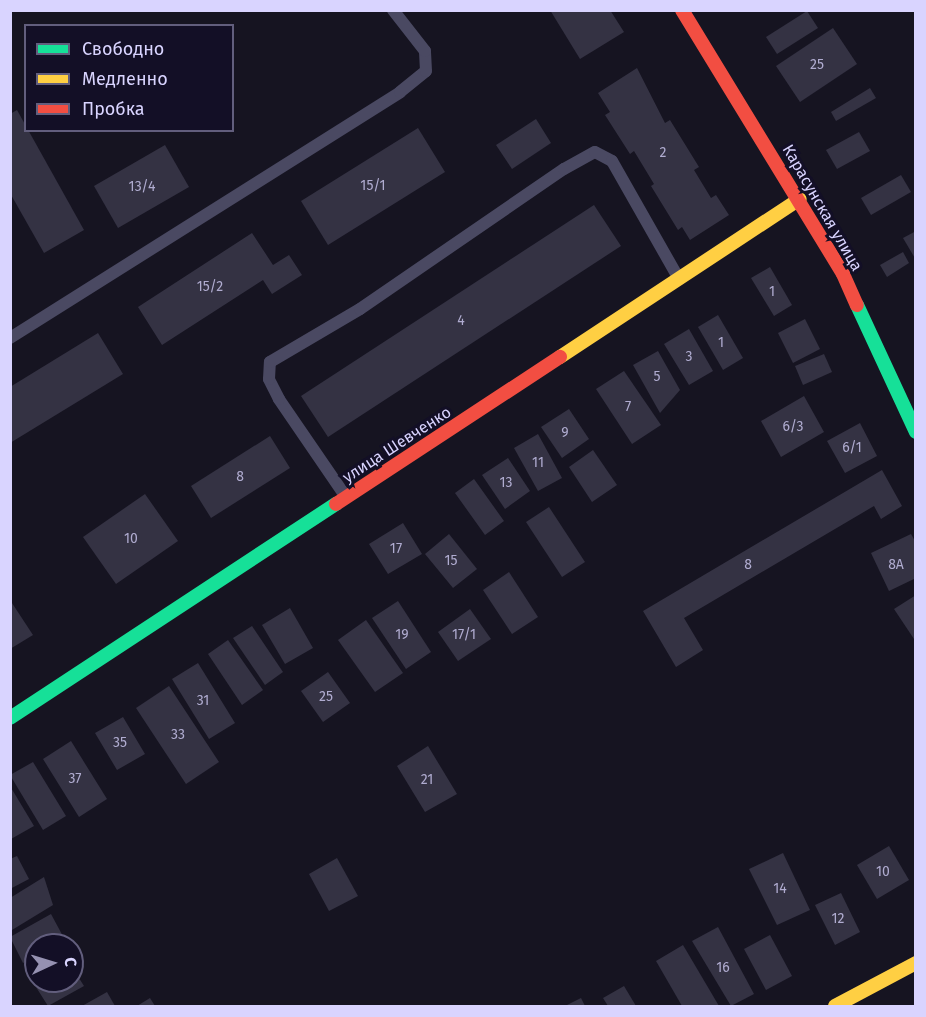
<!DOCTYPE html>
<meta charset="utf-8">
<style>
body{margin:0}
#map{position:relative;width:926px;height:1017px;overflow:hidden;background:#161421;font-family:"Fira Sans",sans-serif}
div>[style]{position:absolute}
.building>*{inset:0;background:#343243}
.lane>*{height:12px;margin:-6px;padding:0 6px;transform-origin:6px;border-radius:6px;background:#4a4962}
.fast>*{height:14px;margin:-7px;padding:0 7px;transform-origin:7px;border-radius:7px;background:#16e098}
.slow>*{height:14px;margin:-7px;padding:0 7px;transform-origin:7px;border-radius:7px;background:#ffcf43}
.jam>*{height:14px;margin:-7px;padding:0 7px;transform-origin:7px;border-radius:7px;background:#f24e42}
span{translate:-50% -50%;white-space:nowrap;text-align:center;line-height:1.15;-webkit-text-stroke:6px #130f26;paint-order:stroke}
.number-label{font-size:14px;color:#b0acd0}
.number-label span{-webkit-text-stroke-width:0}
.street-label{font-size:16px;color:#d9d4ff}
.frame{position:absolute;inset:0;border:12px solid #d9d4ff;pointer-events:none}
.legend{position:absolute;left:24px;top:24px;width:210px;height:108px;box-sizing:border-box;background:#130f26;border:2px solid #625e7d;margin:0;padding:8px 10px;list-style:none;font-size:18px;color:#d9d4ff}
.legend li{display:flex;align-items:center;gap:12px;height:30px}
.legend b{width:30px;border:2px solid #625e7d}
.north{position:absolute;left:24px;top:933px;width:60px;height:60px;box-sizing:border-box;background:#130f26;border:2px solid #625e7d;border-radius:50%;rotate:86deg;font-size:16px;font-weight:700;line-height:24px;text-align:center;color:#d9d4ff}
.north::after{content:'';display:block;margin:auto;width:21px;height:27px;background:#9591b1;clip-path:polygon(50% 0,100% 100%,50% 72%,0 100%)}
</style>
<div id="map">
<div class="building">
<i style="clip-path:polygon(550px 10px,610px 10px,624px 32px,580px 59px)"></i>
<i style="clip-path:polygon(807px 11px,818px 28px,777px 54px,766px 37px)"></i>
<i style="clip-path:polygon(833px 28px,857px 64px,800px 102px,776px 66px)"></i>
<i style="clip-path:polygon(637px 68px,665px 123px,670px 120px,699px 167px,694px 170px,711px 198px,716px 195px,729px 215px,690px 240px,682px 227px,678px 230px,651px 186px,654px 184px,634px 151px,630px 154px,605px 115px,610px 112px,598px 93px)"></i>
<i style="clip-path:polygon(870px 88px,876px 98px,836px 121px,831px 112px)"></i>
<i style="clip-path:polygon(17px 110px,84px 230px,44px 253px,10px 193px,10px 114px)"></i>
<i style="clip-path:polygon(536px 119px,551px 143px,512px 169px,496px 145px)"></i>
<i style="clip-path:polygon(418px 128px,445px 172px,328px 245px,301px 201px)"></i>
<i style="clip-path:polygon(859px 132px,870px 151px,837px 169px,826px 150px)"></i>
<i style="clip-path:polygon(165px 145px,189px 187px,118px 228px,94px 186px)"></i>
<i style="clip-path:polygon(901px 175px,911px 192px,871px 215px,861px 198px)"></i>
<i style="clip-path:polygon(594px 205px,621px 246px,328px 437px,301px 396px)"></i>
<i style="clip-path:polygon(916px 231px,916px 260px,903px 238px)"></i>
<i style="clip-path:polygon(252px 233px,273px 265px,289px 255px,302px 275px,272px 294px,263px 280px,162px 345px,138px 307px)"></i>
<i style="clip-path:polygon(903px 252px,909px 263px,887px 277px,880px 265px)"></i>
<i style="clip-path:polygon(770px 267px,792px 305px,774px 316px,751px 278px)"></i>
<i style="clip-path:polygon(718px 315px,743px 358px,723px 370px,698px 327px)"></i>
<i style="clip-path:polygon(805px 319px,820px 349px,793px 363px,778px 333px)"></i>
<i style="clip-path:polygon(689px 329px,713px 371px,689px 385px,664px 344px)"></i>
<i style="clip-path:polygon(98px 333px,123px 374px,10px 443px,10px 387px)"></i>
<i style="clip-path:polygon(658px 351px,680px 390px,660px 413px,633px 365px)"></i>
<i style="clip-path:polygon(824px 354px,832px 372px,803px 385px,795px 366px)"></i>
<i style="clip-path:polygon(624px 371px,661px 425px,632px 444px,596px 389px)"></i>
<i style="clip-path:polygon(804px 396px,824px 432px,781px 457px,761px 421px)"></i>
<i style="clip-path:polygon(569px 409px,589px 439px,562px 458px,541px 427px)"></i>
<i style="clip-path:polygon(860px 423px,877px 456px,845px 473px,827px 441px)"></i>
<i style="clip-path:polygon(538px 434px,562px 478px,538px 491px,514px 448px)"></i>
<i style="clip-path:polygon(270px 436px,290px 468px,211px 518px,191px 486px)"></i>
<i style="clip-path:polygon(593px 450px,617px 485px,592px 502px,569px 467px)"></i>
<i style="clip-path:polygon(508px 458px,530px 491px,505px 509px,482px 475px)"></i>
<i style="clip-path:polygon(882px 470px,902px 506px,881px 519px,874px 506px,684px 618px,703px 650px,676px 667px,643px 611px)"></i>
<i style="clip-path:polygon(474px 479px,504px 521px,485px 535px,455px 493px)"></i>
<i style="clip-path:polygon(145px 494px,178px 541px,116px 584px,83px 537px)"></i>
<i style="clip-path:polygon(549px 507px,585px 562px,562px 577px,526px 522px)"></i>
<i style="clip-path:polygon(403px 523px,422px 554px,388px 574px,369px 544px)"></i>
<i style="clip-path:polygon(449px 534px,477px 569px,453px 588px,425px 554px)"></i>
<i style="clip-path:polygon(911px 534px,916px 543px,916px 578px,889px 591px,871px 553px)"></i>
<i style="clip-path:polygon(509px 572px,538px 617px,512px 634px,483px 590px)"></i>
<i style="clip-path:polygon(916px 595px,916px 638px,914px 639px,894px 609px)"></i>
<i style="clip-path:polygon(10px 600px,33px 635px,10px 649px)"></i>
<i style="clip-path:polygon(398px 601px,431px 652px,406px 669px,372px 618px)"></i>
<i style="clip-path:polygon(290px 608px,313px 648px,285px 664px,262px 625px)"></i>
<i style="clip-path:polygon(470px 609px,491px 639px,458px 661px,438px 632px)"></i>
<i style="clip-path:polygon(366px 620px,403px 673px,375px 692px,338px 640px)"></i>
<i style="clip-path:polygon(252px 626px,283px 672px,265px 685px,233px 638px)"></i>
<i style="clip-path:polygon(228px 640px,263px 690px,242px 705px,208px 654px)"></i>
<i style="clip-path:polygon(198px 663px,235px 723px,209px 739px,172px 679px)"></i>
<i style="clip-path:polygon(328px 672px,350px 703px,323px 722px,301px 691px)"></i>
<i style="clip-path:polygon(169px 686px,219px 762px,186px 784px,136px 708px)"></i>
<i style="clip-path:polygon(123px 717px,145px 754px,117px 770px,95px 733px)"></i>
<i style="clip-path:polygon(71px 741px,107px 799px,79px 817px,43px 759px)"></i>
<i style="clip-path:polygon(428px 746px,457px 794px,425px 812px,397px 766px)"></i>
<i style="clip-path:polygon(33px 762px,66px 816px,43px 830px,10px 775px)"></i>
<i style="clip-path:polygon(10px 786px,34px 826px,11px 839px,10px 838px)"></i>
<i style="clip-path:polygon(889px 846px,909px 880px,877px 899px,857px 865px)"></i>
<i style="clip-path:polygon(783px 853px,810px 910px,777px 925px,749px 869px)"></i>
<i style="clip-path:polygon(17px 856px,29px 879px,10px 889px,10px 859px)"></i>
<i style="clip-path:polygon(337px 858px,358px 896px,329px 911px,309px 874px)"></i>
<i style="clip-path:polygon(44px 877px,53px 905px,12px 930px,10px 898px)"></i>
<i style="clip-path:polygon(841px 893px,860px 932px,835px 945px,815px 905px)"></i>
<i style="clip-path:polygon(51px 914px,65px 940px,56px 945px,36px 945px,36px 956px,23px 963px,10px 937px)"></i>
<i style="clip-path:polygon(718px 927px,754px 994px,731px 1006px,692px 941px)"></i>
<i style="clip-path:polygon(770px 935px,792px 976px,766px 990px,744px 949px)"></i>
<i style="clip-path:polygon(683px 945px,719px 1006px,682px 1006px,656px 961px)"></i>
<i style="clip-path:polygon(72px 967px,84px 986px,48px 1006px,29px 976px,36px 972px,36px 981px,72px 981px)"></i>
<i style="clip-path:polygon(624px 986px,636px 1006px,608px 1006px,603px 998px)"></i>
<i style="clip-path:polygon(107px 992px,115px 1006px,82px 1006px)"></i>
<i style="clip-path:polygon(150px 998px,155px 1006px,137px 1006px)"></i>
<i style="clip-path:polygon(581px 998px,585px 1006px,565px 1006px)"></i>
</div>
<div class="lane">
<i style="left:10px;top:338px;width:461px;rotate:-32.2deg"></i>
<i style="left:400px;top:92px;width:33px;rotate:-39deg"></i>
<i style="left:426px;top:71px;width:20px;rotate:-93deg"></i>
<i style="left:425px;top:51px;width:52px;rotate:-128deg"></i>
<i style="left:346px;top:497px;width:119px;rotate:-124.4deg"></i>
<i style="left:279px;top:399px;width:22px;rotate:-117deg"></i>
<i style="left:269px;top:379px;width:17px;rotate:-87deg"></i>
<i style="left:270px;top:362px;width:104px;rotate:-30.5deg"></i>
<i style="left:360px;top:309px;width:247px;rotate:-34.5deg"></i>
<i style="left:564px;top:169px;width:35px;rotate:-29deg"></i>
<i style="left:595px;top:152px;width:19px;rotate:28deg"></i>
<i style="left:612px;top:161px;width:136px;rotate:60.4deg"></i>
</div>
<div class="fast">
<i style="left:857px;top:305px;width:140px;rotate:65.1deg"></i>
<i style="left:10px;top:718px;width:390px;rotate:-33.3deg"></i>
</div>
<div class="slow">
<i style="left:560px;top:357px;width:287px;rotate:-33.4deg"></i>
<i style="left:835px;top:1006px;width:92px;rotate:-28deg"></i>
</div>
<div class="jam">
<i style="left:682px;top:10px;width:309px;rotate:58.6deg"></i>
<i style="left:843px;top:274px;width:34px;rotate:66deg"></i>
<i style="left:336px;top:504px;width:268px;rotate:-33.3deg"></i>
</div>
<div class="number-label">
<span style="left:817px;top:65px">25</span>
<span style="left:663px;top:153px">2</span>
<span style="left:373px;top:186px">15/1</span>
<span style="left:142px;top:187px">13/4</span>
<span style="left:210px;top:287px">15/2</span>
<span style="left:772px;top:292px">1</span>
<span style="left:461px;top:321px">4</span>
<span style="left:721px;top:343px">1</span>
<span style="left:689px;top:357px">3</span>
<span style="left:657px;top:377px">5</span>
<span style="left:628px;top:407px">7</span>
<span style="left:793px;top:427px">6/3</span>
<span style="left:565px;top:433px">9</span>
<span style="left:852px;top:448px">6/1</span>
<span style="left:538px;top:463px">11</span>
<span style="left:240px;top:477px">8</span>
<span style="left:506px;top:483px">13</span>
<span style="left:131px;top:539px">10</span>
<span style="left:396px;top:549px">17</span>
<span style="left:451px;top:561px">15</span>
<span style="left:748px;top:565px">8</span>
<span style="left:896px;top:565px">8А</span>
<span style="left:402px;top:635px">19</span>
<span style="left:464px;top:635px">17/1</span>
<span style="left:326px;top:697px">25</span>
<span style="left:203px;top:701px">31</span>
<span style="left:178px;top:735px">33</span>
<span style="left:120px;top:743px">35</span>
<span style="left:75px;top:779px">37</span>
<span style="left:427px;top:780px">21</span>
<span style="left:883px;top:872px">10</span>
<span style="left:780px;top:889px">14</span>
<span style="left:838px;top:919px">12</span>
<span style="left:723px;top:968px">16</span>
</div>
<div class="street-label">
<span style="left:822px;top:208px;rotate:60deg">Карасунская улица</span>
<span style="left:397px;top:445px;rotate:-33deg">улица Шевченко</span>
</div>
<div class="frame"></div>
<ul class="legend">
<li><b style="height:8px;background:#16e098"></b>Свободно</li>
<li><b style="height:8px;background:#ffcf43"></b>Медленно</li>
<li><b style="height:8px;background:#f24e42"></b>Пробка</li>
</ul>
<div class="north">С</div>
</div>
